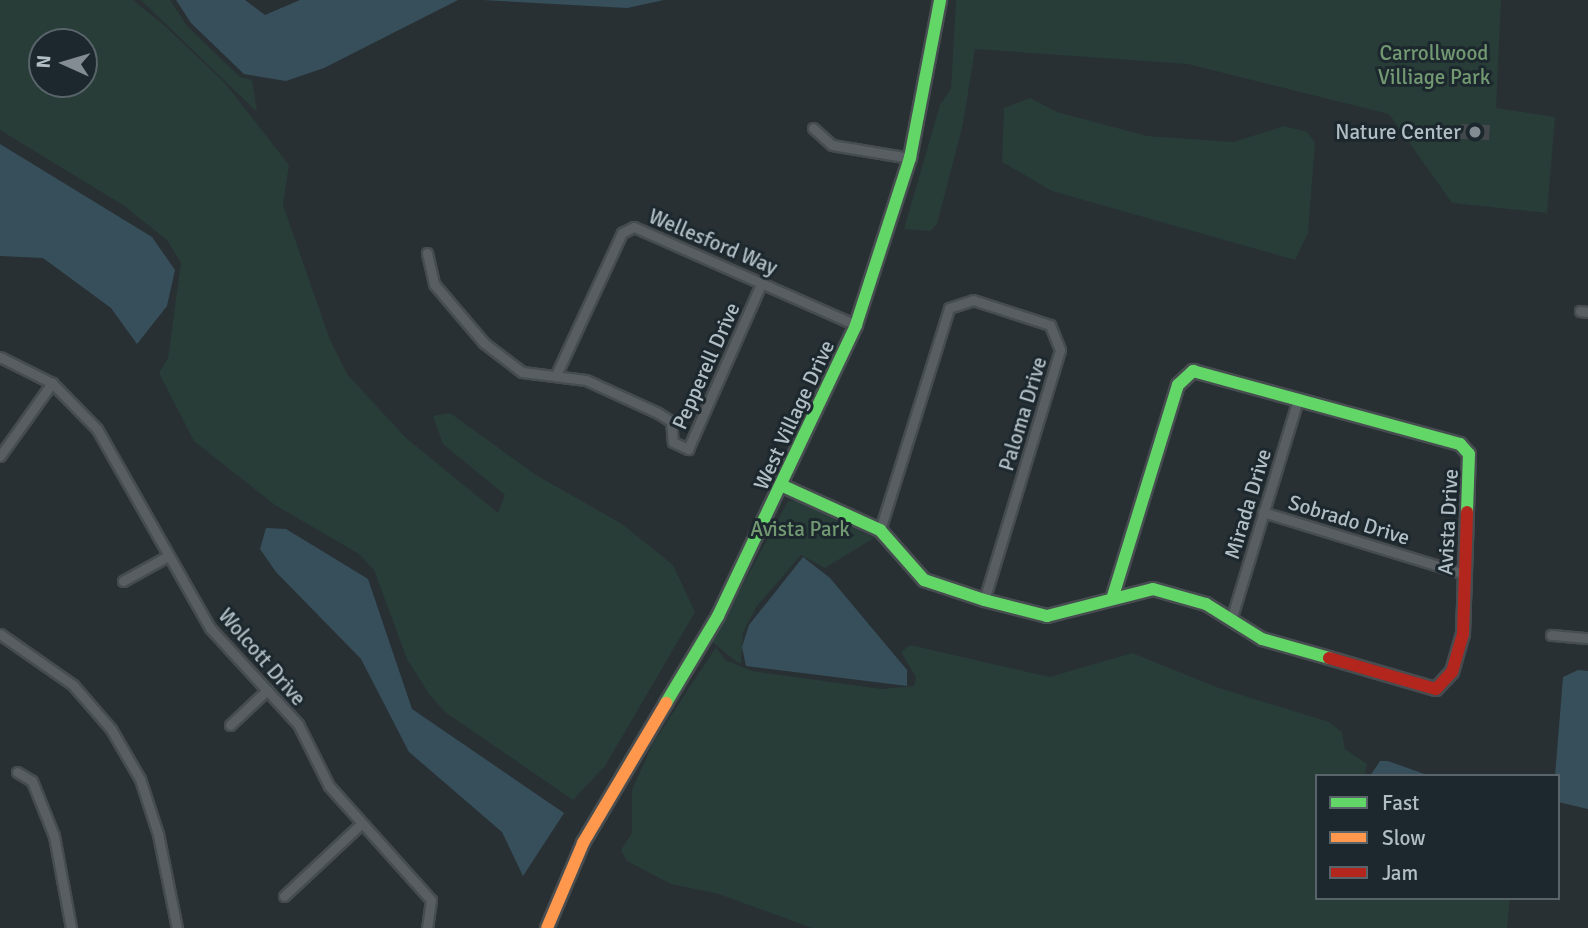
<!DOCTYPE html>
<style>
body{margin:0}
#map{position:relative;width:1588px;height:928px;overflow:hidden;background:#283034;font-family:Signika,sans-serif}
div>[style]{position:absolute}
.green>*{inset:0;background:#283c38}
.water>*{inset:0;background:#374f5b}
.building>*{inset:0;background:#42484c}
.roads{filter:drop-shadow(2px 0 #464c4f) drop-shadow(-2px 0 #464c4f) drop-shadow(0 2px #464c4f) drop-shadow(0 -2px #464c4f)}
.street>*{height:9px;margin:-4.5px;padding:0 4.5px;transform-origin:4.5px;border-radius:4.5px;background:#585e62}
.fast>*{height:12px;margin:-6px;padding:0 6px;transform-origin:6px;border-radius:6px;background:#63d668}
.slow>*{height:12px;margin:-6px;padding:0 6px;transform-origin:6px;border-radius:6px;background:#ff974d}
.jam>*{height:12px;margin:-6px;padding:0 6px;transform-origin:6px;border-radius:6px;background:#b3261e}
.dots>*{width:19px;height:19px;translate:-50% -50%;box-sizing:border-box;border:4px solid #1c282e;border-radius:50%}
span{translate:-50% -50%;white-space:nowrap;text-align:center;line-height:1.15;-webkit-text-stroke:6px #1c282e;paint-order:stroke}
.park-label{font-size:21px;color:#739972}
.poi-label{font-size:21px;color:#b2bec5}
.right{translate:-100% -50%;text-align:right}
.street-label{font-size:21px;color:#b2bec5}
.legend{position:absolute;left:1315px;top:774px;width:245px;height:126px;box-sizing:border-box;background:#1c282e;border:2px solid #58646a;margin:0;padding:9px 12px;list-style:none;font-size:21px;color:#b2bec5}
.legend li{display:flex;align-items:center;gap:14px;height:35px}
.legend b{width:35px;border:2px solid #58646a}
.north{position:absolute;left:28px;top:28px;width:70px;height:70px;box-sizing:border-box;background:#1c282e;border:2px solid #58646a;border-radius:50%;rotate:274deg;font-size:19px;font-weight:700;line-height:28px;text-align:center;color:#b2bec5}
.north::after{content:'';display:block;margin:auto;width:24px;height:32px;background:#828c92;clip-path:polygon(50% 0,100% 100%,50% 72%,0 100%)}
</style>
<div id="map">
<div class="green">
<i style="clip-path:polygon(evenodd,0 0,133px 0,166px 27px,225px 83px,289px 165px,283px 205px,330px 340px,347px 374px,406px 438px,498px 513px,505px 495px,443px 444px,433px 416px,450px 413px,536px 475px,622px 524px,673px 565px,695px 612px,605px 766px,573px 800px,445px 712px,429px 694px,407px 659px,374px 570px,359px 554px,275px 505px,194px 441px,159px 373px,168px 358px,181px 263px,167px 240px,123px 205px,0 130px,0 0,42px 42px,84px 42px,84px 84px,42px 84px,42px 42px)"></i>
<i style="clip-path:polygon(141px 0,170px 0,187px 26px,240px 77px,252px 80px,257px 112px)"></i>
<i style="clip-path:polygon(956px 0,1501px 0,1496px 108px,1555px 117px,1547px 213px,1452px 203px,1389px 114px,1188px 64px,975px 49px,963px 124px,937px 224px,930px 231px,904px 229px,940px 105px,951px 89px)"></i>
<i style="clip-path:polygon(1030px 98px,1057px 112px,1147px 136px,1234px 142px,1284px 126px,1307px 132px,1315px 143px,1308px 233px,1295px 260px,1052px 191px,1002px 162px,1004px 108px)"></i>
<i style="clip-path:polygon(788px 501px,800px 501px,874px 538px,825px 568px,801px 555px,757px 606px,743px 632px,741px 663px,737px 662px,712px 642px)"></i>
<i style="clip-path:polygon(910px 645px,1050px 677px,1132px 653px,1219px 688px,1329px 722px,1342px 732px,1345px 749px,1367px 764px,1365px 776px,1317px 776px,1317px 898px,1510px 898px,1507px 928px,812px 928px,719px 894px,671px 884px,627px 861px,621px 850px,632px 833px,632px 790px,653px 743px,716px 647px,725px 660px,752px 671px,882px 689px,914px 686px,916px 677px,901px 652px)"></i>
</div>
<div class="water">
<i style="clip-path:polygon(176px 0,245px 0,265px 15px,300px 0,458px 0,324px 68px,286px 81px,244px 74px,191px 23px)"></i>
<i style="clip-path:polygon(483px 0,664px 0,627px 8px)"></i>
<i style="clip-path:polygon(0 144px,152px 237px,175px 270px,167px 306px,137px 344px,111px 308px,43px 258px,0 256px)"></i>
<i style="clip-path:polygon(266px 528px,286px 529px,368px 579px,412px 709px,564px 813px,523px 876px,502px 832px,409px 752px,361px 659px,276px 572px,260px 549px)"></i>
<i style="clip-path:polygon(803px 557px,830px 578px,907px 670px,907px 686px,746px 666px,742px 647px,749px 625px)"></i>
<i style="clip-path:polygon(1578px 670px,1588px 671px,1588px 809px,1558px 802px,1555px 776px,1563px 677px)"></i>
<i style="clip-path:polygon(1380px 761px,1388px 761px,1430px 776px,1370px 776px)"></i>
</div>
<div class="building">
<i style="clip-path:polygon(1461px 124px,1490px 125px,1489px 140px,1459px 139px)"></i>
</div>
<div class="roads">
<div class="street">
<i style="left:813px;top:128px;width:25px;rotate:42deg"></i>
<i style="left:832px;top:145px;width:79px;rotate:9.5deg"></i>
<i style="left:427px;top:253px;width:32px;rotate:77deg"></i>
<i style="left:434px;top:284px;width:77px;rotate:49.7deg"></i>
<i style="left:484px;top:343px;width:48px;rotate:37.3deg"></i>
<i style="left:522px;top:372px;width:64px;rotate:7.1deg"></i>
<i style="left:586px;top:380px;width:79px;rotate:24.6deg"></i>
<i style="left:658px;top:413px;width:15px;rotate:32deg"></i>
<i style="left:671px;top:421px;width:21px;rotate:85deg"></i>
<i style="left:673px;top:442px;width:17px;rotate:25deg"></i>
<i style="left:688px;top:449px;width:183px;rotate:-66.1deg"></i>
<i style="left:1580px;top:311px;width:8px;rotate:7deg"></i>
<i style="left:0;top:357px;width:58px;rotate:26.6deg"></i>
<i style="left:52px;top:383px;width:64px;rotate:45.6deg"></i>
<i style="left:97px;top:429px;width:229px;rotate:60.4deg"></i>
<i style="left:210px;top:628px;width:130px;rotate:47.5deg"></i>
<i style="left:298px;top:724px;width:69px;rotate:63.4deg"></i>
<i style="left:329px;top:786px;width:153px;rotate:48.2deg"></i>
<i style="left:431px;top:900px;width:28px;rotate:98deg"></i>
<i style="left:556px;top:375px;width:157px;rotate:-65.1deg"></i>
<i style="left:622px;top:233px;width:13px;rotate:-27deg"></i>
<i style="left:634px;top:227px;width:243px;rotate:23.8deg"></i>
<i style="left:0;top:456px;width:90px;rotate:-54.5deg"></i>
<i style="left:1263px;top:512px;width:210px;rotate:17.1deg"></i>
<i style="left:880px;top:530px;width:232px;rotate:-72.7deg"></i>
<i style="left:949px;top:308px;width:25px;rotate:-18deg"></i>
<i style="left:973px;top:300px;width:81px;rotate:18deg"></i>
<i style="left:1050px;top:325px;width:27px;rotate:68deg"></i>
<i style="left:1060px;top:350px;width:261px;rotate:106.9deg"></i>
<i style="left:123px;top:581px;width:51px;rotate:-29.1deg"></i>
<i style="left:1231px;top:620px;width:231px;rotate:-73.1deg"></i>
<i style="left:0;top:634px;width:89px;rotate:34.9deg"></i>
<i style="left:73px;top:685px;width:58px;rotate:49.2deg"></i>
<i style="left:111px;top:729px;width:58px;rotate:59.9deg"></i>
<i style="left:140px;top:779px;width:58px;rotate:71.9deg"></i>
<i style="left:158px;top:834px;width:96px;rotate:78.6deg"></i>
<i style="left:1551px;top:635px;width:37px;rotate:5deg"></i>
<i style="left:230px;top:725px;width:51px;rotate:-43.4deg"></i>
<i style="left:17px;top:772px;width:17px;rotate:31deg"></i>
<i style="left:32px;top:781px;width:59px;rotate:68.2deg"></i>
<i style="left:54px;top:836px;width:94px;rotate:79.5deg"></i>
<i style="left:284px;top:896px;width:105px;rotate:-43.1deg"></i>
</div>
<div class="fast">
<i style="left:783px;top:486px;width:107px;rotate:24.4deg"></i>
<i style="left:880px;top:530px;width:67px;rotate:48.7deg"></i>
<i style="left:924px;top:580px;width:63px;rotate:18.4deg"></i>
<i style="left:984px;top:600px;width:65px;rotate:14.3deg"></i>
<i style="left:1047px;top:616px;width:109px;rotate:-14.3deg"></i>
<i style="left:1153px;top:589px;width:55px;rotate:15.8deg"></i>
<i style="left:1206px;top:604px;width:66px;rotate:32deg"></i>
<i style="left:1262px;top:639px;width:70px;rotate:15.8deg"></i>
<i style="left:1113px;top:596px;width:221px;rotate:-72.9deg"></i>
<i style="left:1178px;top:385px;width:21px;rotate:-43deg"></i>
<i style="left:1193px;top:371px;width:277px;rotate:15.3deg"></i>
<i style="left:1460px;top:444px;width:13px;rotate:48deg"></i>
<i style="left:1469px;top:454px;width:58px;rotate:92deg"></i>
<i style="left:666px;top:703px;width:101px;rotate:-59.1deg"></i>
<i style="left:718px;top:616px;width:322px;rotate:-64.6deg"></i>
<i style="left:856px;top:325px;width:176px;rotate:-72.1deg"></i>
<i style="left:910px;top:158px;width:161px;rotate:-79.2deg"></i>
</div>
<div class="slow">
<i style="left:547px;top:928px;width:92px;rotate:-67deg"></i>
<i style="left:583px;top:843px;width:163px;rotate:-59.3deg"></i>
</div>
<div class="jam">
<i style="left:1329px;top:658px;width:111px;rotate:16.2deg"></i>
<i style="left:1436px;top:689px;width:23px;rotate:-47deg"></i>
<i style="left:1452px;top:672px;width:40px;rotate:-74deg"></i>
<i style="left:1463px;top:634px;width:122px;rotate:-88.1deg"></i>
</div>
</div>
<div class="dots">
<i style="left:1475px;top:132px;background:#828c92"></i>
</div>
<div class="park-label">
<span style="left:1434px;top:65px">Carrollwood<br>Villiage Park</span>
<span style="left:800px;top:529px">Avista Park</span>
</div>
<div class="poi-label">
<span class="right" style="left:1461px;top:132px">Nature Center</span>
</div>
<div class="street-label">
<span style="left:713px;top:242px;rotate:23deg">Wellesford Way</span>
<span style="left:706px;top:366px;rotate:-66deg">Pepperell Drive</span>
<span style="left:1023px;top:414px;rotate:-73deg">Paloma Drive</span>
<span style="left:794px;top:415px;rotate:-65deg">West Village Drive</span>
<span style="left:1248px;top:504px;rotate:-73deg">Mirada Drive</span>
<span style="left:1349px;top:520px;rotate:17deg">Sobrado Drive</span>
<span style="left:1448px;top:522px;rotate:-87deg">Avista Drive</span>
<span style="left:262px;top:657px;rotate:49deg">Wolcott Drive</span>
</div>
<ul class="legend">
<li><b style="height:9px;background:#63d668"></b>Fast</li>
<li><b style="height:9px;background:#ff974d"></b>Slow</li>
<li><b style="height:9px;background:#b3261e"></b>Jam</li>
</ul>
<div class="north">N</div>
</div>
